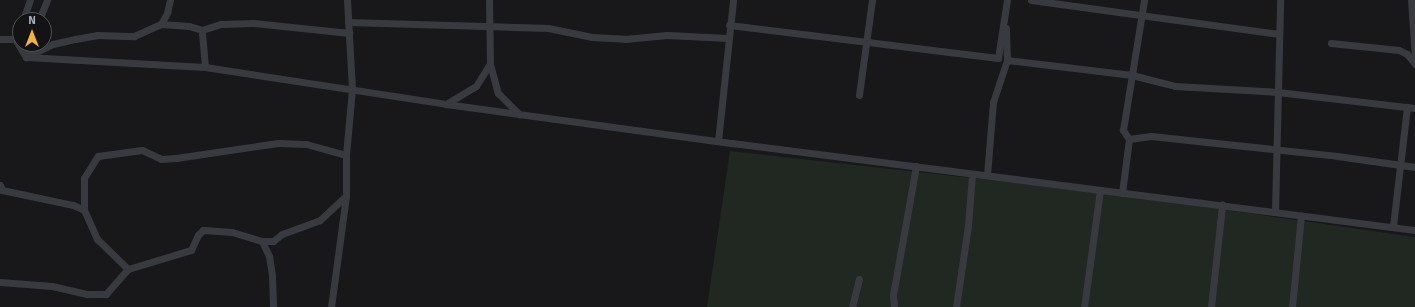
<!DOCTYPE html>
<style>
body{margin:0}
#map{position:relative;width:1415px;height:307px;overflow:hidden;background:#18181a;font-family:Signika,sans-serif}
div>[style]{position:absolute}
.green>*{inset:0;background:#202821}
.street>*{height:7px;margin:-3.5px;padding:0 3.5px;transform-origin:3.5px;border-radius:3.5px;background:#393a3f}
span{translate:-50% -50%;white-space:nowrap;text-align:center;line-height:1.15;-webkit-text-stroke:3.5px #131315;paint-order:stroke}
.north{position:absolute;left:12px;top:12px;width:40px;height:40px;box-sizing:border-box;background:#131315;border:1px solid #4f5157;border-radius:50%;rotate:0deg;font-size:11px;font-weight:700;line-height:16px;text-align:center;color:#aaafba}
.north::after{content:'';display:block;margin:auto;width:14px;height:18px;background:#f3b436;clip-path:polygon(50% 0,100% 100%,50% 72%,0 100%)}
</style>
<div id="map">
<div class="green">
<i style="clip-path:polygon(730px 151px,1114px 194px,1415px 237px,1415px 307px,707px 307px)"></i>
</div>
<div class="street">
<i style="left:1031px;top:0;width:249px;rotate:7.8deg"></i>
<i style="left:1411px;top:0;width:57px;rotate:86deg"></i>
<i style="left:23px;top:20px;width:21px;rotate:-71deg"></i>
<i style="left:39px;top:20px;width:22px;rotate:-68deg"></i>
<i style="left:348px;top:22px;width:200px;rotate:1.7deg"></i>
<i style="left:548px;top:28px;width:45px;rotate:11.6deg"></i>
<i style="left:592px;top:37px;width:33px;rotate:3deg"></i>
<i style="left:625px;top:39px;width:42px;rotate:-5.4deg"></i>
<i style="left:667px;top:35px;width:61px;rotate:2.8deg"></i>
<i style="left:161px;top:24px;width:28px;rotate:4deg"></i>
<i style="left:189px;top:26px;width:14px;rotate:17deg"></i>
<i style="left:729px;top:25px;width:271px;rotate:7deg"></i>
<i style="left:998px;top:58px;width:59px;rotate:-81.2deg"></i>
<i style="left:0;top:39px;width:15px"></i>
<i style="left:15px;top:39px;width:21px;rotate:59deg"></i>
<i style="left:26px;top:57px;width:179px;rotate:3.2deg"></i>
<i style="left:205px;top:67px;width:244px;rotate:8.7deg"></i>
<i style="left:446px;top:104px;width:289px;rotate:7.8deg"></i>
<i style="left:732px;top:143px;width:689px;rotate:7.26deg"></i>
<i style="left:15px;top:39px;width:14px;rotate:-69deg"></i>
<i style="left:1331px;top:43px;width:68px;rotate:5.9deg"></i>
<i style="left:1399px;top:50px;width:9px;rotate:27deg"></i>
<i style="left:1407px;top:54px;width:13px;rotate:51deg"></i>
<i style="left:30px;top:44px;width:14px;rotate:107deg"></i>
<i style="left:26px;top:57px;width:30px;rotate:-26deg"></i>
<i style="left:53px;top:44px;width:23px;rotate:-13deg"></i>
<i style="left:75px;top:39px;width:22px;rotate:-10deg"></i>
<i style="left:97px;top:35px;width:37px;rotate:2deg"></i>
<i style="left:134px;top:36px;width:30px;rotate:-24deg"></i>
<i style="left:161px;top:24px;width:13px;rotate:-61deg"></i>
<i style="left:167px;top:13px;width:13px;rotate:-77deg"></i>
<i style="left:1007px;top:60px;width:126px;rotate:6.8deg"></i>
<i style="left:1132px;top:75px;width:44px;rotate:14.3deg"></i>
<i style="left:1175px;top:86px;width:103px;rotate:3.3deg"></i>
<i style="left:1278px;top:92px;width:138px;rotate:6.7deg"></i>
<i style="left:490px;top:64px;width:30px;rotate:75deg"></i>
<i style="left:498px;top:93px;width:30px;rotate:45deg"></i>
<i style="left:205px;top:67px;width:37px;rotate:-95deg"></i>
<i style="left:202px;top:30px;width:20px;rotate:-18deg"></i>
<i style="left:221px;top:24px;width:32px;rotate:-2deg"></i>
<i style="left:253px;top:23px;width:97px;rotate:5.9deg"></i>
<i style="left:859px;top:95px;width:96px;rotate:-82.2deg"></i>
<i style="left:446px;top:104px;width:35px;rotate:-31deg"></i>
<i style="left:476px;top:86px;width:26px;rotate:-58deg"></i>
<i style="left:490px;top:64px;width:64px;rotate:-90.9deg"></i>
<i style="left:1129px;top:139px;width:22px;rotate:-8deg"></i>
<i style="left:1151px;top:136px;width:187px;rotate:6.1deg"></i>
<i style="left:1337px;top:156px;width:79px;rotate:8deg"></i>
<i style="left:718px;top:141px;width:142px;rotate:-83.9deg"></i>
<i style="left:987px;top:175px;width:73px;rotate:-85.3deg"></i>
<i style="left:993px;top:102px;width:44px;rotate:-71.6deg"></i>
<i style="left:1007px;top:60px;width:32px;rotate:-92deg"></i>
<i style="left:0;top:185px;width:5px;rotate:68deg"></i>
<i style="left:2px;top:190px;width:73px;rotate:11.9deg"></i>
<i style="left:73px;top:205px;width:12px;rotate:24deg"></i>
<i style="left:1122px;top:193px;width:54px;rotate:-82.6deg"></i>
<i style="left:1129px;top:139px;width:11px;rotate:-124deg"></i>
<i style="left:1123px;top:130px;width:132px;rotate:-80.8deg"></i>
<i style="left:1275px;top:212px;width:212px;rotate:-88.6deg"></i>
<i style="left:1393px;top:226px;width:120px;rotate:-83.3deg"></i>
<i style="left:262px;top:241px;width:17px;rotate:65deg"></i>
<i style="left:269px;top:256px;width:20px;rotate:81deg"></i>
<i style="left:272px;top:276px;width:31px;rotate:88deg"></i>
<i style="left:128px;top:269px;width:43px;rotate:-135.9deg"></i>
<i style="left:97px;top:239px;width:32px;rotate:-114deg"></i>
<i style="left:84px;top:210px;width:32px;rotate:-90deg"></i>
<i style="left:84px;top:178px;width:26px;rotate:-58deg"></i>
<i style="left:98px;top:156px;width:44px;rotate:-7.8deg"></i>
<i style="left:142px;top:150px;width:21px;rotate:25deg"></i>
<i style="left:161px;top:159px;width:15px;rotate:-4deg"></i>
<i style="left:176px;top:158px;width:103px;rotate:-8.4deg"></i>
<i style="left:278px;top:143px;width:28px;rotate:2deg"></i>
<i style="left:306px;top:144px;width:41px;rotate:15.4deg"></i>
<i style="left:0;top:282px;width:52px;rotate:4.4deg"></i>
<i style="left:52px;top:286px;width:36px;rotate:13deg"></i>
<i style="left:87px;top:294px;width:19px"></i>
<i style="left:106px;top:294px;width:33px;rotate:-49deg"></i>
<i style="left:128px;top:269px;width:66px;rotate:-16.8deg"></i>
<i style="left:191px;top:250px;width:17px;rotate:-65deg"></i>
<i style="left:198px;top:235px;width:7px;rotate:-45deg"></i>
<i style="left:203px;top:230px;width:29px;rotate:4deg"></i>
<i style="left:232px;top:232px;width:31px;rotate:17deg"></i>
<i style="left:262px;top:241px;width:11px"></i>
<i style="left:273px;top:241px;width:11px;rotate:-38deg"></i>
<i style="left:282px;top:234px;width:40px;rotate:-20.2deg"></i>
<i style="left:320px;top:220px;width:35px;rotate:-43deg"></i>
<i style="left:331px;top:307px;width:112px;rotate:-82.3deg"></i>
<i style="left:346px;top:196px;width:41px;rotate:-90deg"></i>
<i style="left:346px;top:155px;width:66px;rotate:-84.8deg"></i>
<i style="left:352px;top:89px;width:89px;rotate:-93.2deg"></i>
<i style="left:852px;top:307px;width:29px;rotate:-76deg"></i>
<i style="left:894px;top:307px;width:12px;rotate:-95deg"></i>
<i style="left:893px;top:295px;width:131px;rotate:-79.9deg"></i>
<i style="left:956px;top:307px;width:82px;rotate:-81.6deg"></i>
<i style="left:968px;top:226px;width:52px;rotate:-85.6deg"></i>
<i style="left:1084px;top:307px;width:118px;rotate:-82.2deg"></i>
<i style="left:1211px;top:307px;width:103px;rotate:-83.8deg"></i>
<i style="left:1292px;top:307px;width:92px;rotate:-84.4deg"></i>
</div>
<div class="north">N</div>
</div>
